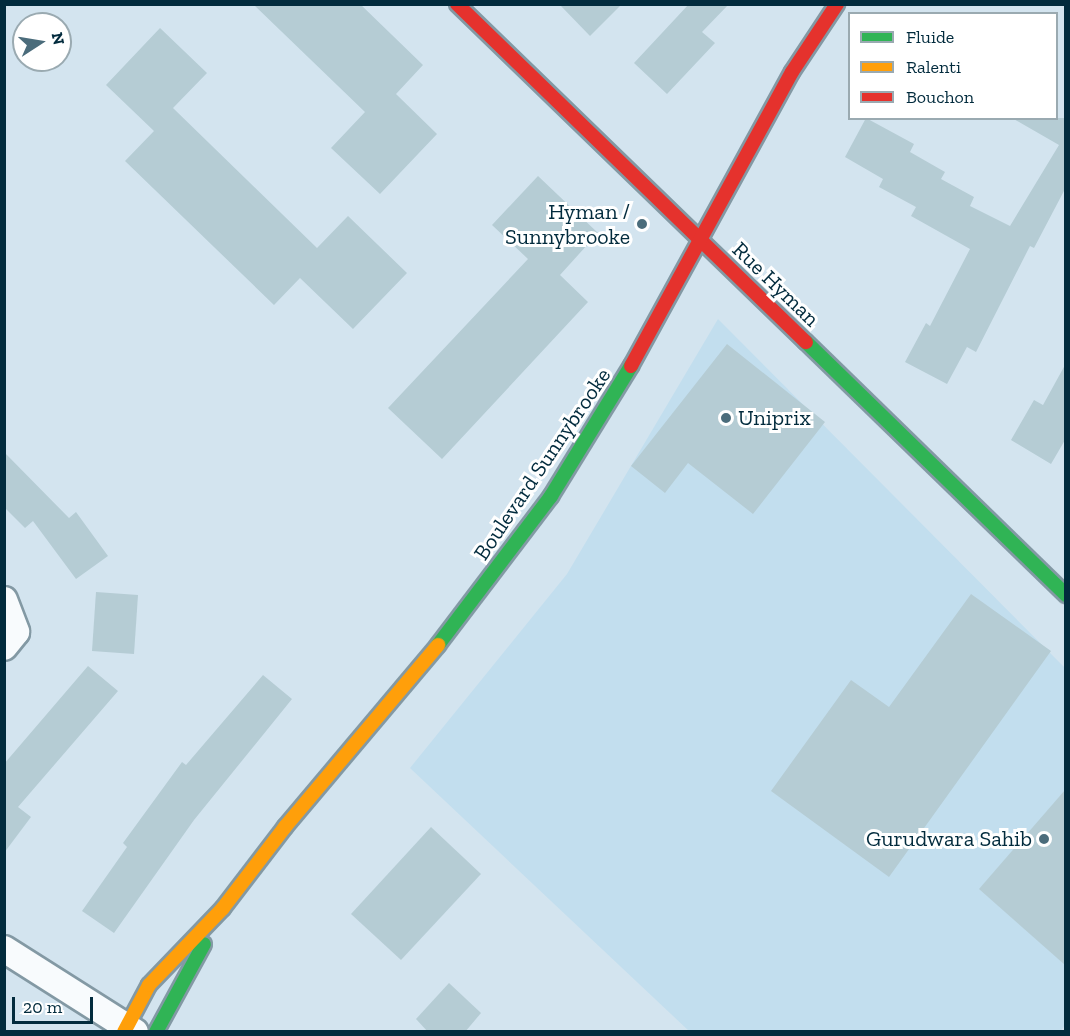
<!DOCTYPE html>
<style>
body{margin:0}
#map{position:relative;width:1070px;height:1036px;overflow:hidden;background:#d3e4ef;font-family:"Zilla Slab",serif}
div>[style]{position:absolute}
.built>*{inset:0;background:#c2deee}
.building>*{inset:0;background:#b5ccd4}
.roads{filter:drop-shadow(2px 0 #8399a4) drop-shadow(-2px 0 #8399a4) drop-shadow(0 2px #8399a4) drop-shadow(0 -2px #8399a4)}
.street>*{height:26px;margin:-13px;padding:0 13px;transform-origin:13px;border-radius:13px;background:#f8fbfd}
.fast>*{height:14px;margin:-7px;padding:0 7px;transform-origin:7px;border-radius:7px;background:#30b455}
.slow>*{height:14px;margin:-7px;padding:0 7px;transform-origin:7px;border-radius:7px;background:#ff9f0a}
.jam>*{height:14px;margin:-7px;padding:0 7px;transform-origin:7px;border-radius:7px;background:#e5322d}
.dots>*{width:16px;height:16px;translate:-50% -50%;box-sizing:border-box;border:3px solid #fff;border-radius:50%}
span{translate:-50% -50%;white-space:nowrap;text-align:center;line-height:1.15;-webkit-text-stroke:6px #fff;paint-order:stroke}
.poi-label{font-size:22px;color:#022b3d}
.right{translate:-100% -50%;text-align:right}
.left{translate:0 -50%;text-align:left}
.street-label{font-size:22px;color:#022b3d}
.frame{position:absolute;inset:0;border:6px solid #022b3d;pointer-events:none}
.legend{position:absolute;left:848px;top:12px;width:210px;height:108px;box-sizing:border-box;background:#fff;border:2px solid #9aaab1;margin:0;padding:8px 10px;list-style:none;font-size:18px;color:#022b3d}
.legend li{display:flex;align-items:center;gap:12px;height:30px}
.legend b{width:30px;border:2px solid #9aaab1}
.north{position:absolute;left:12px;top:12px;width:60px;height:60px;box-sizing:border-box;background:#fff;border:2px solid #9aaab1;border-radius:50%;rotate:78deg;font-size:16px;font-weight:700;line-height:24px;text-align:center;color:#022b3d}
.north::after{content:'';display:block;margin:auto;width:21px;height:27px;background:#4b6c7b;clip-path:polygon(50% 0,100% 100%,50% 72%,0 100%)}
.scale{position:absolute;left:12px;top:997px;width:81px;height:27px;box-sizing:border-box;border:3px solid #022b3d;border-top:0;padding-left:8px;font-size:18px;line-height:21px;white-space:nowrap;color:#022b3d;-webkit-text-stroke:4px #fff;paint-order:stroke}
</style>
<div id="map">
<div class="built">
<i style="clip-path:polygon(718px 319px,1065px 668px,1065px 1025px,1060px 1032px,689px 1031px,410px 768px,567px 574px)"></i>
</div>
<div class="building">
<i style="clip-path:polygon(253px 4px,360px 4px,423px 65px,396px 94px,437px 134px,380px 194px,331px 148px,365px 112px)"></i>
<i style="clip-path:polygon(559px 4px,622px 4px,590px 36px)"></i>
<i style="clip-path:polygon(689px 4px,729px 4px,702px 32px,715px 43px,667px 94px,634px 63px)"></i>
<i style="clip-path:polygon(160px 28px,207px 73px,173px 108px,317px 248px,348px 216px,407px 273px,353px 329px,300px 278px,274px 305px,125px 161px,154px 131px,106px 85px)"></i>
<i style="clip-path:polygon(866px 118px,914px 144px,910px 152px,945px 172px,941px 179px,974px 197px,970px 206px,1010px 226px,1059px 145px,1012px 118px,1065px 118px,1065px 189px,1034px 248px,1030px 246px,976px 352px,967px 347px,947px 384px,905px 362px,926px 323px,930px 326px,970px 249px,911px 216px,916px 207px,879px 187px,883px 179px,845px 157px)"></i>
<i style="clip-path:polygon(538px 176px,598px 233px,560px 275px,588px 302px,442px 459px,388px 408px,528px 259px,492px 225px)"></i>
<i style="clip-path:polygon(727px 344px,825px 422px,753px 514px,688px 463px,665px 493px,631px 466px)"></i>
<i style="clip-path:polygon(1065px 365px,1065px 440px,1051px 464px,1011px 440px,1034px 400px,1043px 405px)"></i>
<i style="clip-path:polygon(4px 452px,69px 518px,76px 512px,108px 556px,76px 579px,33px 521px,25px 528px,4px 507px)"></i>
<i style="clip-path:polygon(96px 592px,138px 595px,134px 654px,92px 651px)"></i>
<i style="clip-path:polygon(971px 594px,1051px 651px,889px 877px,771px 791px,851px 680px,889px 707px)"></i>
<i style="clip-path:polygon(88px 666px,118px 691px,18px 807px,31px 817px,4px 853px,4px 764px)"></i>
<i style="clip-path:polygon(263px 675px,292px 699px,194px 820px,114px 933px,82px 911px,127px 847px,123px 843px,182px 762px,186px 765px)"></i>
<i style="clip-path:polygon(1065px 790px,1065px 965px,979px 889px)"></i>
<i style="clip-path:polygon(431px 827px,481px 874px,401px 960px,351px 914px)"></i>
<i style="clip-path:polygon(449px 983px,481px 1013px,465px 1032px,428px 1032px,416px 1019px)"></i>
</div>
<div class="roads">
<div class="street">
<i style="left:4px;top:600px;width:34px;rotate:69deg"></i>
<i style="left:16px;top:632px;width:19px;rotate:129deg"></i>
<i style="left:4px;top:949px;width:155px;rotate:32.4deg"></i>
</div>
<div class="fast">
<i style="left:806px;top:342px;width:363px;rotate:44.2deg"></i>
<i style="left:438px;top:645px;width:187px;rotate:-52.8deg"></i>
<i style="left:551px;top:496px;width:153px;rotate:-58.4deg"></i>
<i style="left:156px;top:1032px;width:100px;rotate:-61.4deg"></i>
</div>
<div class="slow">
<i style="left:124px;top:1032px;width:53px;rotate:-62deg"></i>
<i style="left:149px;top:985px;width:107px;rotate:-46.1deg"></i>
<i style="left:223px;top:908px;width:102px;rotate:-52.6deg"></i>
<i style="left:285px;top:827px;width:238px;rotate:-49.9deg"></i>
</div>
<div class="jam">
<i style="left:457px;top:4px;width:486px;rotate:44.1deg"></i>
<i style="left:631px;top:366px;width:335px;rotate:-61.3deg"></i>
<i style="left:792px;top:72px;width:82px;rotate:-56.5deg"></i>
</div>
</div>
<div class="dots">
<i style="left:642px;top:224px;background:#4b6c7b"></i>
<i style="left:726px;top:418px;background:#4b6c7b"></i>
<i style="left:1044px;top:839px;background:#4b6c7b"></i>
</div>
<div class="poi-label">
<span class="right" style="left:630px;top:224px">Hyman /<br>Sunnybrooke</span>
<span class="left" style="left:738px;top:418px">Uniprix</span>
<span class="right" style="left:1032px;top:839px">Gurudwara Sahib</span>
</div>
<div class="street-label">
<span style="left:776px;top:284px;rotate:44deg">Rue Hyman</span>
<span style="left:542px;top:464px;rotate:-56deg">Boulevard Sunnybrooke</span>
</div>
<div class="frame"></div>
<ul class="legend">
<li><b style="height:8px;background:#30b455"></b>Fluide</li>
<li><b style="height:8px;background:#ff9f0a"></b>Ralenti</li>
<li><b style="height:8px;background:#e5322d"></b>Bouchon</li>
</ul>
<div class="north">N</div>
<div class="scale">20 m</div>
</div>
